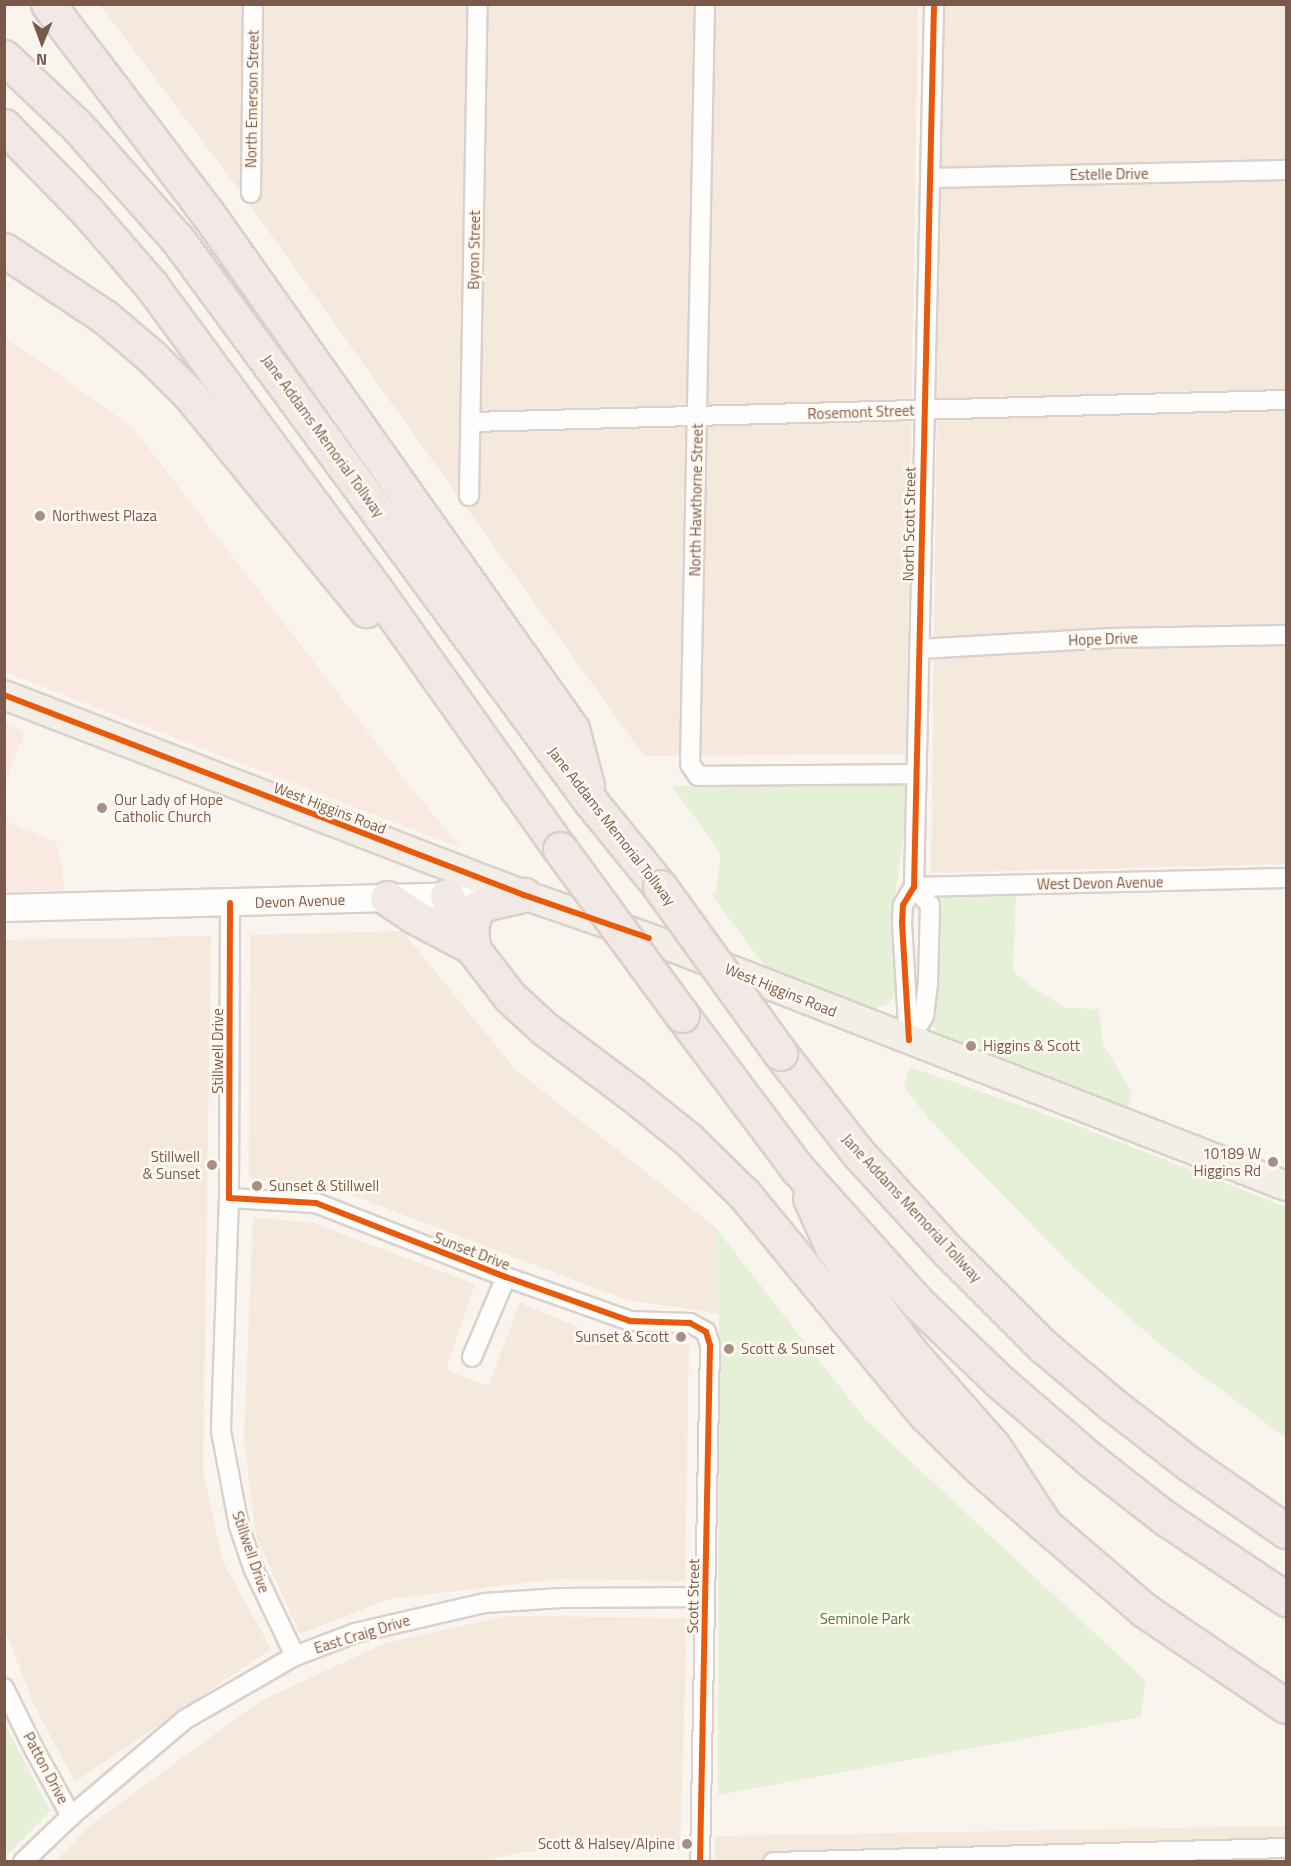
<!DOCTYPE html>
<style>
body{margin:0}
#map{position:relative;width:1291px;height:1866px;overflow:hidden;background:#f9f4ee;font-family:"Titillium Web",sans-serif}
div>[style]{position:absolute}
.residential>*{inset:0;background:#f5e9de}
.commercial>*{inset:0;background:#f9e9e1}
.green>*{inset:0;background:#e6f0d7}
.roads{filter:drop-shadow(2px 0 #d9d1cc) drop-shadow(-2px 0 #d9d1cc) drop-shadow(0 2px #d9d1cc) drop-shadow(0 -2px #d9d1cc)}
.street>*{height:18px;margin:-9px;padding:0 9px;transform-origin:9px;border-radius:9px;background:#fefdfc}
.secondary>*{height:26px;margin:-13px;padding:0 13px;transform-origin:13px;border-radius:13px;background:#fefdfc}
.primary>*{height:28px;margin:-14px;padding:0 14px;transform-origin:14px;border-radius:14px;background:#f3eee6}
.highway>*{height:33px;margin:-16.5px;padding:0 16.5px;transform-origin:16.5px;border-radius:16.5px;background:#f2e9e6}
.bridges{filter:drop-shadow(2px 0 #dad0ca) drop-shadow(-2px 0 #dad0ca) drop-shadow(0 2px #dad0ca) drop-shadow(0 -2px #dad0ca)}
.highway-bridge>*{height:33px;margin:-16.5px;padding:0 16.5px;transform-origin:16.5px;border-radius:16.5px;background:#f2e9e6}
.cycleway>*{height:6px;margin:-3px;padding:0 3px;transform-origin:3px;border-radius:3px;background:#e8590c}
.dots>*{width:16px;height:16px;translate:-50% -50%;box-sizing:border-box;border:3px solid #fff9f0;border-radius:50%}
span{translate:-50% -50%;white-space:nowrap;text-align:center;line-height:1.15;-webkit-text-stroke:5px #fff9f0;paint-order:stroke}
.street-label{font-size:15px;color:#7b594a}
.poi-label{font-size:15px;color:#7b594a}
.left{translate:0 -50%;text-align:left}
.right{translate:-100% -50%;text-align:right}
.park-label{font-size:15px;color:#527a3e}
.frame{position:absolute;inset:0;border:6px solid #7b594a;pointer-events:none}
.north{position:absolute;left:12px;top:12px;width:60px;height:60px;-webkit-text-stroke:4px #fff9f0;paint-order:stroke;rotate:181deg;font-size:16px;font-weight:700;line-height:24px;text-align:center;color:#7b594a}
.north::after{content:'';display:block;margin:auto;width:21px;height:27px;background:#7b594a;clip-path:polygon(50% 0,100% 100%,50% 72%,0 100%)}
</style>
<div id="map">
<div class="residential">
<i style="clip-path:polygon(100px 5px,918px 5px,906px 754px,644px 756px,237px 187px)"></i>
<i style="clip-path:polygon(942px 5px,1286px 5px,1286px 864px,931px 873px)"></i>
<i style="clip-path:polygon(402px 931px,515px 1069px,715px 1227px,719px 1314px,627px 1300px,325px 1185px,249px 1179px,250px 935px)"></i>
<i style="clip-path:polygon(211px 936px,203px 1470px,222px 1560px,271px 1649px,75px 1782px,35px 1707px,5px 1631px,5px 940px)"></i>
<i style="clip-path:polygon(253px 1217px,313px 1223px,475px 1284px,446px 1370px,488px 1386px,520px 1303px,607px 1339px,689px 1344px,685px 1581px,559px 1579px,389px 1599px,300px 1634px,256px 1536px,244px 1440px)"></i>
<i style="clip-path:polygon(506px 1616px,687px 1618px,680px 1850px,521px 1852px,480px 1862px,56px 1861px,92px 1824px,260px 1701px,386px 1643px)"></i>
<i style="clip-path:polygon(1286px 1826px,1286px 1861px,715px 1862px,715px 1836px)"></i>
</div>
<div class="commercial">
<i style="clip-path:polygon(4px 339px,26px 351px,133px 428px,412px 789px,461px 848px,5px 672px)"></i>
<i style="clip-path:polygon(5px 723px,25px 731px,5px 783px)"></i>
<i style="clip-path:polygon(4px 820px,56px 842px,61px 861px,64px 890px,5px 892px)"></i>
</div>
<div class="green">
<i style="clip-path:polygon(873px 782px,901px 782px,907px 786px,910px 795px,893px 910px,896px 989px,893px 999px,885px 1006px,871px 1008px,765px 966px,711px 894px,716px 891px,721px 854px,672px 786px)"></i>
<i style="clip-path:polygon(1016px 894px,1013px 971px,1031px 987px,1066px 1008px,1099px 1009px,1103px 1045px,1132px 1092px,1127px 1110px,957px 1044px,942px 1036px,933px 1027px,932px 1014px,939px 902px,947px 895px)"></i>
<i style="clip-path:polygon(910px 1067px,1073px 1124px,1286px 1207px,1286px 1438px,1157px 1342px,1071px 1265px,929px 1119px,904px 1087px)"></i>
<i style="clip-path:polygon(715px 1227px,864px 1418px,1145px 1680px,1141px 1717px,718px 1795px,719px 1314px)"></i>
<i style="clip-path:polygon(5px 1724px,50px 1811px,5px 1857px,4px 1857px)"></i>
</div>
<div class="roads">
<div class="street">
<i style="left:705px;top:4px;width:760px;rotate:91.13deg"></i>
<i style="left:690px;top:764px;width:14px;rotate:56deg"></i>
<i style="left:698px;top:776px;width:218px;rotate:-0.5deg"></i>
<i style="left:931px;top:178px;width:355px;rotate:-1.3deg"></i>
<i style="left:251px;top:193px;width:189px;rotate:-89.4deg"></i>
<i style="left:472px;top:422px;width:814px;rotate:-1.55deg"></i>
<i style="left:469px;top:496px;width:492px;rotate:-89deg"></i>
<i style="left:919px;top:649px;width:193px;rotate:-3.3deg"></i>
<i style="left:1112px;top:638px;width:174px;rotate:-1deg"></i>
<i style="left:914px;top:887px;width:372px;rotate:-1.4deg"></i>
<i style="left:230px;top:903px;width:295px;rotate:90.2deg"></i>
<i style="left:229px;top:1198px;width:233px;rotate:92deg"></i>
<i style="left:221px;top:1431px;width:97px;rotate:79.3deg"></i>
<i style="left:239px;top:1526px;width:46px;rotate:71.2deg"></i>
<i style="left:254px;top:1570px;width:95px;rotate:64.5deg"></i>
<i style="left:909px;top:1040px;width:117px;rotate:-93.4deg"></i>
<i style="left:902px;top:923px;width:18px;rotate:-87deg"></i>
<i style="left:903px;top:905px;width:21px;rotate:-59deg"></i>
<i style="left:914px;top:887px;width:883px;rotate:-88.7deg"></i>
<i style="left:909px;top:1040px;width:28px;rotate:-58deg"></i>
<i style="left:924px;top:1016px;width:33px;rotate:-83deg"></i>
<i style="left:928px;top:983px;width:78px;rotate:-88.5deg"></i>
<i style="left:930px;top:905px;width:24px;rotate:-132deg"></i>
<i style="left:229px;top:1198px;width:87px;rotate:3.3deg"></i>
<i style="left:316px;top:1203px;width:204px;rotate:21.3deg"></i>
<i style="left:506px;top:1277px;width:132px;rotate:19.5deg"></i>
<i style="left:630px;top:1321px;width:60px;rotate:1.9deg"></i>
<i style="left:690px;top:1323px;width:18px;rotate:29deg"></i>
<i style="left:706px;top:1332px;width:14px;rotate:73deg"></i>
<i style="left:710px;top:1345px;width:517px;rotate:91.11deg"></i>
<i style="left:472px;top:1357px;width:87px;rotate:-67deg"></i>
<i style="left:4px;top:1688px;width:68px;rotate:63.8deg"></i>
<i style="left:34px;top:1749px;width:77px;rotate:61.1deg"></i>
<i style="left:23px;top:1862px;width:66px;rotate:-43.8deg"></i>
<i style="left:71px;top:1816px;width:148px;rotate:-40.3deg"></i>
<i style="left:184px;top:1720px;width:128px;rotate:-30deg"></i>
<i style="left:295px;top:1656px;width:64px;rotate:-21deg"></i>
<i style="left:355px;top:1633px;width:133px;rotate:-13deg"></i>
<i style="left:485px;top:1603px;width:76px;rotate:-3.8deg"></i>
<i style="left:561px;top:1598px;width:144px;rotate:-0.4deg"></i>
<i style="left:773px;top:1862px;width:513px;rotate:-1.56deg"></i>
</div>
<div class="secondary">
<i style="left:4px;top:908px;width:463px;rotate:-1.5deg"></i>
</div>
<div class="primary">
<i style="left:4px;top:695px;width:557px;rotate:21.04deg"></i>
<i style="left:524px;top:895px;width:132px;rotate:19deg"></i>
<i style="left:649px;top:938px;width:684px;rotate:21.27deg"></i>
</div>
<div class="highway">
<i style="left:48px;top:4px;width:264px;rotate:52.7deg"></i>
<i style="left:208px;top:214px;width:631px;rotate:54.75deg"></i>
<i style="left:572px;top:729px;width:58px;rotate:75deg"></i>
<i style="left:4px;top:57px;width:102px;rotate:43.4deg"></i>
<i style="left:78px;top:127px;width:151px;rotate:48.5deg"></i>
<i style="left:178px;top:240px;width:697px;rotate:53.69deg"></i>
<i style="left:591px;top:802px;width:109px;rotate:50.9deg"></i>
<i style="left:4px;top:126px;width:119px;rotate:45.7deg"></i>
<i style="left:87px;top:211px;width:98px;rotate:49.1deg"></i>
<i style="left:151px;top:285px;width:383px;rotate:53.6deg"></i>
<i style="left:378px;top:593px;width:314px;rotate:54.6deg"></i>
<i style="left:4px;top:250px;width:121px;rotate:33.6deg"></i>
<i style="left:105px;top:317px;width:60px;rotate:40.3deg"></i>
<i style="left:151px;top:356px;width:55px;rotate:45deg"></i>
<i style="left:190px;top:395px;width:278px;rotate:50.7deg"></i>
<i style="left:447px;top:896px;width:38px;rotate:70deg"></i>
<i style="left:460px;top:932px;width:82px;rotate:52.4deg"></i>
<i style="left:510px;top:997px;width:47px;rotate:42.4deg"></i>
<i style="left:545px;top:1029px;width:109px;rotate:36.8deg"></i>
<i style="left:632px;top:1094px;width:73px;rotate:38.9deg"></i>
<i style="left:689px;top:1140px;width:78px;rotate:44.5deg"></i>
<i style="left:745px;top:1195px;width:285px;rotate:50.6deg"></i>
<i style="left:926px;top:1415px;width:74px;rotate:44.5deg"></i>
<i style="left:979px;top:1467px;width:88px;rotate:41.3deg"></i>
<i style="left:387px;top:898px;width:34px;rotate:34deg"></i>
<i style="left:415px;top:917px;width:64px;rotate:27.8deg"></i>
<i style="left:473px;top:947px;width:19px;rotate:-96deg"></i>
<i style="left:471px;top:928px;width:20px;rotate:-75deg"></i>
<i style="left:476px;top:909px;width:13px;rotate:-27deg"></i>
<i style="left:488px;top:903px;width:37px;rotate:-13deg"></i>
<i style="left:682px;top:1015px;width:190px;rotate:53.1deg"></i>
<i style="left:796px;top:1167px;width:181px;rotate:48.1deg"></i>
<i style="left:917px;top:1302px;width:114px;rotate:43.9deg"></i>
<i style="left:999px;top:1381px;width:123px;rotate:40.7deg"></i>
<i style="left:1092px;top:1461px;width:93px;rotate:38deg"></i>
<i style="left:1165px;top:1518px;width:146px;rotate:33.8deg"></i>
<i style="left:780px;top:1053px;width:128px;rotate:52deg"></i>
<i style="left:859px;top:1154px;width:132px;rotate:47.5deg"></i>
<i style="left:948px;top:1251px;width:134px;rotate:45deg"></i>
<i style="left:1043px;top:1346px;width:92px;rotate:40.1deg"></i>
<i style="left:1113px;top:1405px;width:95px;rotate:37.7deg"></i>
<i style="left:1188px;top:1463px;width:119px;rotate:34.8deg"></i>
<i style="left:810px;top:1198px;width:54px;rotate:65.8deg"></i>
<i style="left:832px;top:1247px;width:134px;rotate:53.2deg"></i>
<i style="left:912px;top:1354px;width:124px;rotate:48.6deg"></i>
<i style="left:994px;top:1447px;width:93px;rotate:56.8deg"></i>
<i style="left:1045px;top:1525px;width:130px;rotate:40.6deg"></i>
<i style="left:1144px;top:1610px;width:171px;rotate:34.1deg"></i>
</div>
</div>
<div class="bridges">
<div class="highway-bridge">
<i style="left:560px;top:849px;width:206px;rotate:53.7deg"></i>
<i style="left:660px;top:887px;width:205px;rotate:54.1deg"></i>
</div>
</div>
<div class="cycleway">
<i style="left:4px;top:695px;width:557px;rotate:21.04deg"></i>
<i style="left:524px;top:895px;width:132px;rotate:19deg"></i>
<i style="left:230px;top:903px;width:295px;rotate:90.2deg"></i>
<i style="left:229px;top:1198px;width:87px;rotate:3.3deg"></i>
<i style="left:316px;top:1203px;width:204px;rotate:21.3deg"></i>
<i style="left:506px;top:1277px;width:132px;rotate:19.5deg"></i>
<i style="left:630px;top:1321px;width:60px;rotate:1.9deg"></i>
<i style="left:690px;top:1323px;width:18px;rotate:29deg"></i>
<i style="left:706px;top:1332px;width:14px;rotate:73deg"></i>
<i style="left:710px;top:1345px;width:517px;rotate:91.11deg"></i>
<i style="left:909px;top:1040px;width:117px;rotate:-93.4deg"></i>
<i style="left:902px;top:923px;width:18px;rotate:-87deg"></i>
<i style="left:903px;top:905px;width:21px;rotate:-59deg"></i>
<i style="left:914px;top:887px;width:883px;rotate:-88.7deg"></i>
</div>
<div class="dots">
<i style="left:40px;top:516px;background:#a78f83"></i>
<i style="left:102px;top:808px;background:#a78f83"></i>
<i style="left:971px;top:1046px;background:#a78f83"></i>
<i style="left:1273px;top:1162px;background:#a78f83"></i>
<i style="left:212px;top:1165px;background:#a78f83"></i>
<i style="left:257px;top:1186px;background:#a78f83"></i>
<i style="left:681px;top:1337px;background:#a78f83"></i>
<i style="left:729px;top:1349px;background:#a78f83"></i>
<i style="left:687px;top:1844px;background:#a78f83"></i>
</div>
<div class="street-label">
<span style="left:252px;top:99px;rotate:-89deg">North Emerson Street</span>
<span style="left:1109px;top:174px;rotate:-1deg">Estelle Drive</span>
<span style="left:474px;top:250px;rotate:-89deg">Byron Street</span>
<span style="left:861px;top:412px;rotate:-2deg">Rosemont Street</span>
<span style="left:323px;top:436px;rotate:54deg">Jane Addams Memorial Tollway</span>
<span style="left:696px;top:500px;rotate:-89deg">North Hawthorne Street</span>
<span style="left:909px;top:524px;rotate:-89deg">North Scott Street</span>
<span style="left:1103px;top:639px;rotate:-2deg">Hope Drive</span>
<span style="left:330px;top:808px;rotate:21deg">West Higgins Road</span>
<span style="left:612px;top:826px;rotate:52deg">Jane Addams Memorial Tollway</span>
<span style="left:1100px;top:883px;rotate:-1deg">West Devon Avenue</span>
<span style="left:300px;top:901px;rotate:-2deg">Devon Avenue</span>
<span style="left:781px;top:990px;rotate:22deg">West Higgins Road</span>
<span style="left:218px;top:1051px;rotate:-90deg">Stillwell Drive</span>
<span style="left:912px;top:1208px;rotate:47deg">Jane Addams Memorial Tollway</span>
<span style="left:472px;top:1251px;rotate:21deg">Sunset Drive</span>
<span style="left:251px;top:1552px;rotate:71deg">Stillwell Drive</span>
<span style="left:693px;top:1596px;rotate:-89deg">Scott Street</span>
<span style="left:362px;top:1634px;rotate:-17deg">East Craig Drive</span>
<span style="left:46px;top:1768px;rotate:62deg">Patton Drive</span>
</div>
<div class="poi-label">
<span class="left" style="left:52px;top:516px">Northwest Plaza</span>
<span class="left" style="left:114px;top:808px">Our Lady of Hope<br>Catholic Church</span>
<span class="left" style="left:983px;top:1046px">Higgins &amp; Scott</span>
<span class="right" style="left:1261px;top:1162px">10189 W<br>Higgins Rd</span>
<span class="right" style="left:200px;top:1165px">Stillwell<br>&amp; Sunset</span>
<span class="left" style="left:269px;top:1186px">Sunset &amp; Stillwell</span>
<span class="right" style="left:669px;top:1337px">Sunset &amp; Scott</span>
<span class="left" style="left:741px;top:1349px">Scott &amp; Sunset</span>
<span class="right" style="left:675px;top:1844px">Scott &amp; Halsey/Alpine</span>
</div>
<div class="park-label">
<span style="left:865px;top:1619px">Seminole Park</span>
</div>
<div class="frame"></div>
<div class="north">N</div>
</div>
